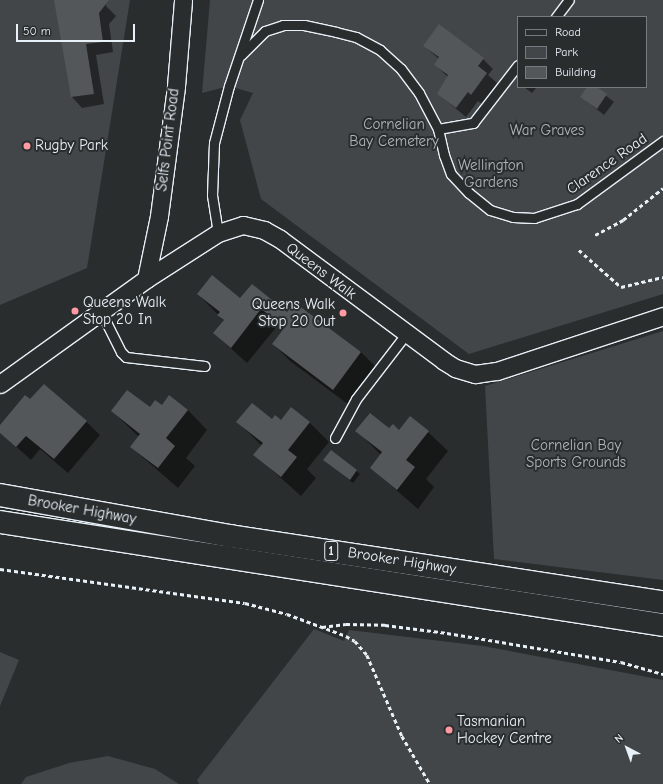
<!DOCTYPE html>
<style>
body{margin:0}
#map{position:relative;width:663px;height:784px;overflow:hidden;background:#2a2d2e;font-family:"Comic Neue",sans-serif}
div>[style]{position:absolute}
.green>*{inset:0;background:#424648}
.shadow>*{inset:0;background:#0007}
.building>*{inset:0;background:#535759}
.path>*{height:2.5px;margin-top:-1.25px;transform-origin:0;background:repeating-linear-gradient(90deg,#e8f1f8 0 4px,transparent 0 7px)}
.roads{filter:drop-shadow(1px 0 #e8f1f8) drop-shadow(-1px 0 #e8f1f8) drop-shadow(0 1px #e8f1f8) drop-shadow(0 -1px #e8f1f8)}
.lane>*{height:9px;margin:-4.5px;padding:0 4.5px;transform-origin:4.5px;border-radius:4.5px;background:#2a2d2e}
.street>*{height:17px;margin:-8.5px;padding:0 8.5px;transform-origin:8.5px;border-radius:8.5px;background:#2a2d2e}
.highway>*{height:22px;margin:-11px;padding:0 11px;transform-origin:11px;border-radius:11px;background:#2a2d2e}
.dots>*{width:11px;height:11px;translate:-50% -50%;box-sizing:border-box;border:2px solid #2a2d2e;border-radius:50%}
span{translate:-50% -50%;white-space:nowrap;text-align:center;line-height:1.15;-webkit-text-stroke:4px #2a2d2e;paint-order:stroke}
.shield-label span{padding:1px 3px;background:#2a2d2e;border:1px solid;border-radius:3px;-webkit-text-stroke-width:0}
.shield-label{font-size:14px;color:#e8f1f8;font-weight:700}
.park-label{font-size:15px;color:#aeb5ba}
.street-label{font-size:15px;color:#e8f1f8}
.poi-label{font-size:15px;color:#e8f1f8}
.left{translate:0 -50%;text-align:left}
.right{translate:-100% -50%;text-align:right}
.legend{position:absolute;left:517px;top:16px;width:130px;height:72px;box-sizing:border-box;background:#2a2d2e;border:1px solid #767b7f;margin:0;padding:5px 7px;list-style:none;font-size:12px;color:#e8f1f8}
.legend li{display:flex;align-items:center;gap:8px;height:20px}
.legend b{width:20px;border:1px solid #767b7f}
.north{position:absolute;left:607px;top:728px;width:40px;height:40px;-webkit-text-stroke:3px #2a2d2e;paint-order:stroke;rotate:319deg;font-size:11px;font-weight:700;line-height:16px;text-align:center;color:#e8f1f8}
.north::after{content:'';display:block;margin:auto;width:14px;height:18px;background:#e8f1f8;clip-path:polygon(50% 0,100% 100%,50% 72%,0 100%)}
.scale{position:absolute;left:16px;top:24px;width:119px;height:18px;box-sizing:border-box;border:2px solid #e8f1f8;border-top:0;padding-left:5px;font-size:12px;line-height:14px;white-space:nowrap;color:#e8f1f8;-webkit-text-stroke:3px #2a2d2e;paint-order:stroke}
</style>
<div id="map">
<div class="green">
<i style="clip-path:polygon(0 0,130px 0,87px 268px,0 305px)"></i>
<i style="clip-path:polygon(evenodd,210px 0,663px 0,663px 294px,469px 354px,261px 199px,240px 120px,253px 93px,229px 86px,202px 93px,210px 0,518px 17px,646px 17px,646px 87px,518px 87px,518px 17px)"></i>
<i style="clip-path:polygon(663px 331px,663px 580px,494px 559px,485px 386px)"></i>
<i style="clip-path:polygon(314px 629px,344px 641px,349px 630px,483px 646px,663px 680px,663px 784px,199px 784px,197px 780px)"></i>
<i style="clip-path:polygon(0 652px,19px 660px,0 706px)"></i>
<i style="clip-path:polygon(108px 756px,155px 769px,179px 784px,21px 784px,26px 777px,69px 763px)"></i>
</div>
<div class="shadow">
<i style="clip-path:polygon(55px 0,105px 0,106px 6px,116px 16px,109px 24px,113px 52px,96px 55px,104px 104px,82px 108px,72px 97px)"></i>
<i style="clip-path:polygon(424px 46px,483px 59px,493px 69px,488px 75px,497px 83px,482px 104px,478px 101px,466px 117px,438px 94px,448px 77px,435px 65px,439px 59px)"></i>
<i style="clip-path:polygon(524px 87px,537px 87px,532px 93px)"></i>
<i style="clip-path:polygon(588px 87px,595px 87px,614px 102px,604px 115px,581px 97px)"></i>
<i style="clip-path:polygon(198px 294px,241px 299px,287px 313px,361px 352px,377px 368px,349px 405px,290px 361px,273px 344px,284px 329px,278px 325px,247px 363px,214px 333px,224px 321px)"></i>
<i style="clip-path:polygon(30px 401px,86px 421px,100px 435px,68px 473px,40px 449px,31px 460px,0 432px,0 426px)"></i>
<i style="clip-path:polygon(162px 406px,188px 410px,207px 430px,186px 458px,195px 466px,178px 488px,131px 447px,139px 437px,112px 411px)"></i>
<i style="clip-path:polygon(272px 420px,309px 422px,329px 442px,307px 469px,316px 478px,301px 496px,255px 455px,262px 446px,238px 422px)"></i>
<i style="clip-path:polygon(390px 430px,428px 432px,448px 451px,426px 479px,434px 487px,418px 509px,371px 468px,381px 455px,357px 431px)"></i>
<i style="clip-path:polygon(331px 451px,360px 474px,353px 483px,328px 463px)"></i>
</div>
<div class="building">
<i style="clip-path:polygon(54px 0,109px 0,99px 13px,103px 42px,86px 44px,94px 94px,71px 97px)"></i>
<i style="clip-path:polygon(439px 24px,484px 58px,478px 66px,487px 73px,471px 95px,468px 92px,456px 108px,437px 94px,448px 75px,434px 65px,439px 57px,423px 46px)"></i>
<i style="clip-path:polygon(587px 87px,597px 87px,607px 94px,597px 109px,580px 97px)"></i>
<i style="clip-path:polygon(212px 275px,240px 298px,252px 284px,287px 312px,294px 302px,361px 352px,333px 390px,272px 344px,285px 327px,261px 309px,231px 348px,213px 333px,224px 320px,217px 315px,220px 312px,197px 294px)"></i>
<i style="clip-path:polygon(44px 384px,87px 421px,54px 459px,26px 436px,16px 447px,0 433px,0 425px,25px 395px,30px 399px)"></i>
<i style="clip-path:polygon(127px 390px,150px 407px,155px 400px,162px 405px,169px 395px,188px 410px,166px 438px,175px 446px,158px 468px,130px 447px,140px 434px,111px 411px)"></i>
<i style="clip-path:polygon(252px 403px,272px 419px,275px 415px,281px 420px,291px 407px,310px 422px,288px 450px,297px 457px,281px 477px,253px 455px,263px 443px,236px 422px)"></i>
<i style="clip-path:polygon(370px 413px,389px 428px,393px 424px,399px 430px,410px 416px,429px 431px,406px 460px,415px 467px,397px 490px,370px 468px,382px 452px,355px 431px)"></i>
<i style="clip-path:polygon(331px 450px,357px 470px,350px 480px,323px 460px)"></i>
</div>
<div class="path">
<i style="left:595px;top:235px;width:32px;rotate:-28deg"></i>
<i style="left:623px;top:220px;width:51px;rotate:-38.7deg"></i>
<i style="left:579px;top:250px;width:56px;rotate:41.4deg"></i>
<i style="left:621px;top:287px;width:43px;rotate:-13.4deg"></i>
<i style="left:0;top:569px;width:247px;rotate:7.9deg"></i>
<i style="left:245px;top:603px;width:43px;rotate:14.7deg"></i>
<i style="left:287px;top:614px;width:63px;rotate:20.4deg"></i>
<i style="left:346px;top:636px;width:10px;rotate:29deg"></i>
<i style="left:355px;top:641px;width:18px;rotate:49deg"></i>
<i style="left:367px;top:655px;width:88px;rotate:66.6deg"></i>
<i style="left:402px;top:736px;width:56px;rotate:59.7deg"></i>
<i style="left:322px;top:627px;width:24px;rotate:-7deg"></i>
<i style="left:346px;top:624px;width:39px;rotate:1deg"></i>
<i style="left:385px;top:625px;width:63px;rotate:7.4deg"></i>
<i style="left:447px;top:633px;width:176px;rotate:9.5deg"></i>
<i style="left:621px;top:662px;width:44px;rotate:15.9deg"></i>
</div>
<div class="roads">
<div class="lane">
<i style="left:556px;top:17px;width:21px;rotate:-53deg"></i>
<i style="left:241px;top:55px;width:34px;rotate:-45deg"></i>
<i style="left:265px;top:31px;width:19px;rotate:-18deg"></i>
<i style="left:283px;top:25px;width:21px"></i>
<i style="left:304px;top:25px;width:33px;rotate:12deg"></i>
<i style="left:336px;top:32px;width:21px;rotate:14deg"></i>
<i style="left:356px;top:37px;width:27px;rotate:28deg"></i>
<i style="left:380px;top:50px;width:28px;rotate:42deg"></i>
<i style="left:401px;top:69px;width:30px;rotate:53deg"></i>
<i style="left:419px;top:93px;width:41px;rotate:62.2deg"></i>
<i style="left:438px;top:129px;width:27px;rotate:77deg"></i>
<i style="left:444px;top:155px;width:20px;rotate:70deg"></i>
<i style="left:451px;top:174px;width:26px;rotate:47deg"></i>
<i style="left:469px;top:193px;width:27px;rotate:39deg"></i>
<i style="left:490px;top:210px;width:24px;rotate:17deg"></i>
<i style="left:513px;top:217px;width:21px;rotate:3deg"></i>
<i style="left:534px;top:218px;width:45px;rotate:-18deg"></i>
<i style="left:577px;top:204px;width:107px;rotate:-36.2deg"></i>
<i style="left:438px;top:129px;width:36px;rotate:-10deg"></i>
<i style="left:473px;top:123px;width:73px;rotate:-52.2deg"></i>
<i style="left:218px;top:233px;width:38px;rotate:-99deg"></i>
<i style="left:212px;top:195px;width:52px;rotate:-87.8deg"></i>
<i style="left:214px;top:143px;width:59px;rotate:-75.3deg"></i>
<i style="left:229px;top:86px;width:91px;rotate:-71.4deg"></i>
<i style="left:101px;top:312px;width:45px;rotate:63.4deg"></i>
<i style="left:121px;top:352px;width:7px;rotate:45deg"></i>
<i style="left:126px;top:357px;width:79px;rotate:6.6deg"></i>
<i style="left:335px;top:438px;width:44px;rotate:-61.7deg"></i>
<i style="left:356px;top:399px;width:82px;rotate:-52.4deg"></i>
</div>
<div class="street">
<i style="left:146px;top:279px;width:64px;rotate:-78.3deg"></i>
<i style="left:159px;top:216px;width:131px;rotate:-82.5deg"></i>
<i style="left:176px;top:86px;width:86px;rotate:-85.3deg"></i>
<i style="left:0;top:384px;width:180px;rotate:-35.7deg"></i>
<i style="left:146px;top:279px;width:85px;rotate:-32.6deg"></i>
<i style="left:218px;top:233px;width:26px;rotate:-18deg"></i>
<i style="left:243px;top:225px;width:22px;rotate:13deg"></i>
<i style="left:264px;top:230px;width:18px;rotate:29deg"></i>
<i style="left:280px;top:239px;width:204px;rotate:36.6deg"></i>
<i style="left:444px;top:361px;width:13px;rotate:32deg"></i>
<i style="left:455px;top:368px;width:21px;rotate:17deg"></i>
<i style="left:475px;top:374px;width:22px;rotate:-8deg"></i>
<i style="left:497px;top:371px;width:175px;rotate:-18.3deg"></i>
</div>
<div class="highway">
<i style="left:0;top:495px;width:234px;rotate:10.1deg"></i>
<i style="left:230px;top:536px;width:438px;rotate:8.7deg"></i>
<i style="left:0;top:522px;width:671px;rotate:8.83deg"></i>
</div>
</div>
<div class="dots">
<i style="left:27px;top:146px;background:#ff9aa2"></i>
<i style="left:75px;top:311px;background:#ff9aa2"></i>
<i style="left:343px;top:313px;background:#ff9aa2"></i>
<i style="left:449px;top:730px;background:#ff9aa2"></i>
</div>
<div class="shield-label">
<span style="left:331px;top:551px">1</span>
</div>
<div class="park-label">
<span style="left:394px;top:133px">Cornelian<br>Bay Cemetery</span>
<span style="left:547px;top:131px">War Graves</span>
<span style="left:491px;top:174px">Wellington<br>Gardens</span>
<span style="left:576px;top:454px">Cornelian Bay<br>Sports Grounds</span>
</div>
<div class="street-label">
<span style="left:168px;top:140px;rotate:-83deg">Selfs Point Road</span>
<span style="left:607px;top:164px;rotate:-35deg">Clarence Road</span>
<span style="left:321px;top:271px;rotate:37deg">Queens Walk</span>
<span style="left:82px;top:510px;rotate:10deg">Brooker Highway</span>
<span style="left:402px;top:561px;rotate:9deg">Brooker Highway</span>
</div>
<div class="poi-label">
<span class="left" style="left:35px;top:146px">Rugby Park</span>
<span class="left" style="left:83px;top:311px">Queens Walk<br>Stop 20 In</span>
<span class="right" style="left:335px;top:313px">Queens Walk<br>Stop 20 Out</span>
<span class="left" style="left:457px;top:730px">Tasmanian<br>Hockey Centre</span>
</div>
<ul class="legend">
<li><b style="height:5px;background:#2a2d2e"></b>Road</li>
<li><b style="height:11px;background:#424648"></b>Park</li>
<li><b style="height:11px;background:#535759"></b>Building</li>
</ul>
<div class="north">N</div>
<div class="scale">50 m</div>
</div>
